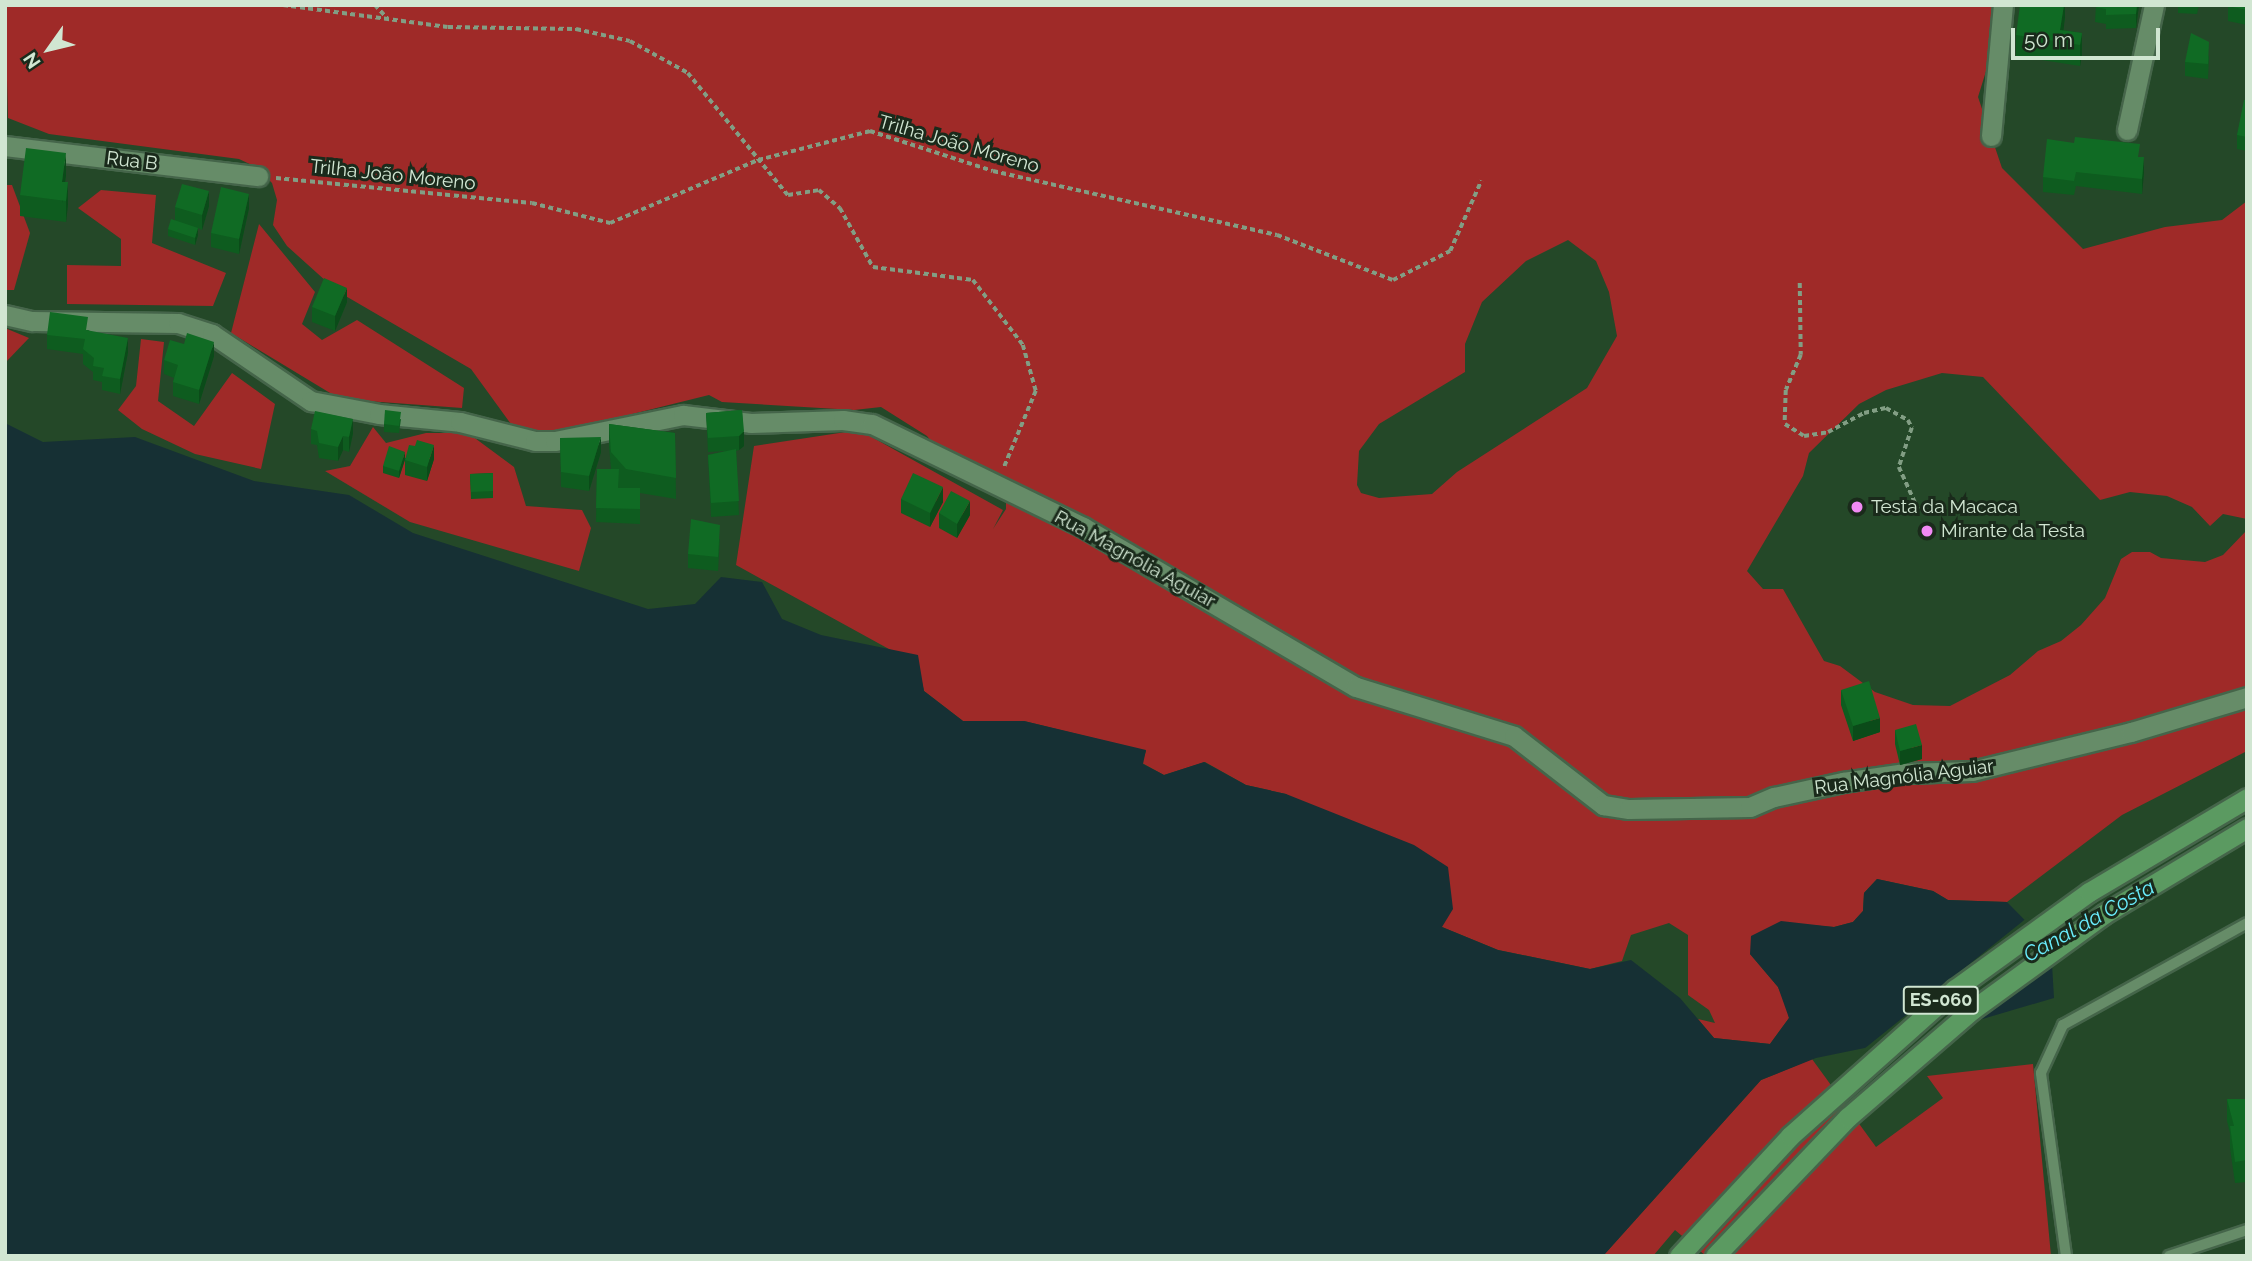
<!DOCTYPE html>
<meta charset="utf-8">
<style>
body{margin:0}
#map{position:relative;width:2252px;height:1261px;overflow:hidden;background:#244828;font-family:Raleway,sans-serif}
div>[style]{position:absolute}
.green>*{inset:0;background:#9f2a28}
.water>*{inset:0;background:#163034}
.pier>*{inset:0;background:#244828}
.path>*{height:3.5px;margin-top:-1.75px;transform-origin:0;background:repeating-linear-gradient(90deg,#829e84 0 5px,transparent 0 8.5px)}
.roads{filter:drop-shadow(2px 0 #45654a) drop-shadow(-2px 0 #45654a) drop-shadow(0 2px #45654a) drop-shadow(0 -2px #45654a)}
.service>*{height:10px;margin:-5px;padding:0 5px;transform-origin:5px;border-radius:5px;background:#668c68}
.minor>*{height:19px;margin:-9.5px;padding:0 9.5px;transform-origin:9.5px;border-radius:9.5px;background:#668c68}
.primary>*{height:19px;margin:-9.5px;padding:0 9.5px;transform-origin:9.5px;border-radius:9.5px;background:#5b9a61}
.wall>*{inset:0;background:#0e5c1f}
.shaded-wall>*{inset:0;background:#0b4b19}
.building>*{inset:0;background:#106b24}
.dots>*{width:19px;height:19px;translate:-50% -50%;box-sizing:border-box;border:4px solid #1a2a1b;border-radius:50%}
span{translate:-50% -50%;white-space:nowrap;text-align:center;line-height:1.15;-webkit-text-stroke:6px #1a2a1b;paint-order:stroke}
.shield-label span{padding:2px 5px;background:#1a2a1b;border:2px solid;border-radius:5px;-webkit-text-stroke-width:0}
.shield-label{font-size:18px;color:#d1e6d2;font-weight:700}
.street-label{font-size:19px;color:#d1e6d2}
.poi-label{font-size:19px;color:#d1e6d2}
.left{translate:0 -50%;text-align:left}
.water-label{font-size:21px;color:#6aeefe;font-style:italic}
.frame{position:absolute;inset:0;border:7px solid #d1e6d2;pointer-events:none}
.north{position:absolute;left:14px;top:14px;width:70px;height:70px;-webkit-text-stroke:5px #1a2a1b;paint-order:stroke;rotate:236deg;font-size:19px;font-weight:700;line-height:28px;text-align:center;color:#d1e6d2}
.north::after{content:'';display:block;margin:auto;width:24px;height:32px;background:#d1e6d2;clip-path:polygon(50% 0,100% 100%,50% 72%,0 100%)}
.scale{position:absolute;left:2011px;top:28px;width:149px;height:32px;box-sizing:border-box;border:4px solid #d1e6d2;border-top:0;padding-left:9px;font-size:21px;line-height:24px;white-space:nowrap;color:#d1e6d2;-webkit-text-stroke:5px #1a2a1b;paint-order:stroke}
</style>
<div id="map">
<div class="green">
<i style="clip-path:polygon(evenodd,5px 5px,1993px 5px,1987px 68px,1978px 97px,2002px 168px,2083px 249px,2165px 227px,2222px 220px,2247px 201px,2247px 519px,2223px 514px,2210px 526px,2192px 507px,2167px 496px,2130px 492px,2100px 500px,1983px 377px,1942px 373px,1886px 390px,1859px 404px,1809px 453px,1803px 476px,1747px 571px,1763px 589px,1783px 589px,1824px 661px,1840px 666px,1875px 692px,1913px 705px,1950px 706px,2010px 675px,2038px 651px,2061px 641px,2081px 625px,2105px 598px,2121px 559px,2132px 552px,2150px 552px,2161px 558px,2205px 562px,2223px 555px,2247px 530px,2247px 751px,2122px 815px,2007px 902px,1948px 900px,1933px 891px,1877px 879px,1864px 893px,1863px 911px,1853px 922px,1834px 927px,1809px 925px,1750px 954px,1778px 987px,1787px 1007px,1789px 1018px,1770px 1044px,1714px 1038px,1698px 1019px,1715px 1023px,1709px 1010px,1688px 995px,1688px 935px,1669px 923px,1631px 935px,1622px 961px,1590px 969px,1498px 950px,1442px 927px,1286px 794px,1246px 785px,1205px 762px,1164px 775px,1142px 763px,1146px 751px,1024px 721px,963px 721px,924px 691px,918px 665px,736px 565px,754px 446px,859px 430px,1003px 510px,993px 529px,1006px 509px,1006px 494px,990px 469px,935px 446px,927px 436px,881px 407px,854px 410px,722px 402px,709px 395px,596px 423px,574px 433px,530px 432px,511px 424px,471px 369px,337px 291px,287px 246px,273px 225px,277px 200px,272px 183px,256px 167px,239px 159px,49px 134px,8px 118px,5px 5px,1568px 240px,1596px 261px,1609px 292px,1617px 336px,1587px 388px,1457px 472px,1432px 494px,1379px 498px,1361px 493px,1357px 485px,1359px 451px,1379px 424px,1465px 372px,1465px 344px,1482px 302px,1526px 261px,1568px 240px)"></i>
<i style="clip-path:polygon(5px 185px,12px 185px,30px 233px,14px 290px,5px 290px)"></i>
<i style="clip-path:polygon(101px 190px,156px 195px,152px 243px,226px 273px,213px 306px,67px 304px,67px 265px,121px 266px,121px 239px,78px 208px)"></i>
<i style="clip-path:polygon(259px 224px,315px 292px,302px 324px,322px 340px,357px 320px,464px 388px,462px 408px,340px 399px,231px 333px)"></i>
<i style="clip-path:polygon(5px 328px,29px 338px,5px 363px)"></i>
<i style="clip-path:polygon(141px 339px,164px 342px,158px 401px,194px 426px,232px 373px,275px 404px,261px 469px,195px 454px,142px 429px,118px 410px,136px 386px)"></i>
<i style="clip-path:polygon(373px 427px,386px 443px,426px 433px,468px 433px,514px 467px,526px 506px,582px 510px,591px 528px,579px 571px,410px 522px,325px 471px,350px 466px)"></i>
<i style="clip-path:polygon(1812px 1059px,1876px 1147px,1943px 1098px,1927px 1076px,2033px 1064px,2051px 1256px,1706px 1256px,1675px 1230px,1653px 1256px,1603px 1256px,1761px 1080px)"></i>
</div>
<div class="water">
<i style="clip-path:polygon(5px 423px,43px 442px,135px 437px,254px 481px,349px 495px,413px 533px,648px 609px,695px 604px,721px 577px,762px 582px,782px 619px,821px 635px,918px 655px,924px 691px,963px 721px,1024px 721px,1146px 750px,1143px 764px,1164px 775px,1204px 762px,1246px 785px,1286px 794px,1414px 845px,1448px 867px,1453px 909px,1442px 927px,1498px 950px,1590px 969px,1631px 960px,1680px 998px,1714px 1038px,1770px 1044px,1789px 1018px,1778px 987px,1750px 954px,1751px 936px,1781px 921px,1834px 927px,1853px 922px,1863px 911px,1864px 893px,1877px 879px,1933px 891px,1948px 900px,2007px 902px,2051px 947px,2054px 998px,1928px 1035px,1816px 1058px,1761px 1080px,1603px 1256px,5px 1256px)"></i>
</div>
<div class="pier">
<i style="clip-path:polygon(2028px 917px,2054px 946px,2055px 962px,1968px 1028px,1859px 1053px)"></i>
</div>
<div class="path">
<i style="left:283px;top:5px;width:166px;rotate:7.6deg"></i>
<i style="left:448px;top:27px;width:128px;rotate:0.9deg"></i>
<i style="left:576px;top:29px;width:55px;rotate:12.5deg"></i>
<i style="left:630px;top:41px;width:66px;rotate:28.9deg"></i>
<i style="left:688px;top:73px;width:158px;rotate:50.7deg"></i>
<i style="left:788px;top:195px;width:31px;rotate:-9deg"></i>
<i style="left:819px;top:190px;width:28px;rotate:41deg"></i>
<i style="left:840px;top:208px;width:68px;rotate:60.8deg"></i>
<i style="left:873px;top:267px;width:101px;rotate:7.4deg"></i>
<i style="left:973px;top:280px;width:82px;rotate:52.4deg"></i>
<i style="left:1023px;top:345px;width:48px;rotate:74.2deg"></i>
<i style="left:1036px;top:391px;width:83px;rotate:112.6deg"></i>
<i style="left:375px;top:5px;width:18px;rotate:47deg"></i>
<i style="left:276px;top:178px;width:257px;rotate:5.6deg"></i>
<i style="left:532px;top:203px;width:81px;rotate:14.4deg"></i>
<i style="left:610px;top:223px;width:161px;rotate:-23.1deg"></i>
<i style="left:758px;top:160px;width:116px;rotate:-14.5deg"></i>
<i style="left:870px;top:131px;width:129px;rotate:18deg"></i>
<i style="left:993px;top:171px;width:291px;rotate:12.7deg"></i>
<i style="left:1277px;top:235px;width:124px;rotate:21.2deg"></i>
<i style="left:1393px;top:280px;width:64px;rotate:-27deg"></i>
<i style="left:1450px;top:251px;width:77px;rotate:-66.1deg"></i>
<i style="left:1800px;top:283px;width:72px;rotate:89.2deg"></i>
<i style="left:1801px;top:355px;width:38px;rotate:113deg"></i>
<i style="left:1786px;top:390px;width:34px;rotate:92deg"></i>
<i style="left:1785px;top:424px;width:22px;rotate:32deg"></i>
<i style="left:1804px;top:436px;width:24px;rotate:-9deg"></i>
<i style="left:1828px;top:432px;width:41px;rotate:-27.8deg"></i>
<i style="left:1864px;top:413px;width:23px;rotate:-13deg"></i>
<i style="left:1886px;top:408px;width:25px;rotate:29deg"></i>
<i style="left:1908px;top:420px;width:9px;rotate:63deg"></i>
<i style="left:1912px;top:428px;width:41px;rotate:108.4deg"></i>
<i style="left:1899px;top:467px;width:46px;rotate:65.7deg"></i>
</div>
<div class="roads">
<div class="service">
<i style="left:2066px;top:1256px;width:185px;rotate:-97.8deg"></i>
<i style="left:2041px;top:1073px;width:53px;rotate:-65.4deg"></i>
<i style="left:2063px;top:1025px;width:210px;rotate:-29deg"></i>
<i style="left:2169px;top:1256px;width:82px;rotate:-18.4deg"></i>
</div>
<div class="minor">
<i style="left:2127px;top:130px;width:128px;rotate:-77.8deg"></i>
<i style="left:1991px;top:136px;width:132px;rotate:-84.8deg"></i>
<i style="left:5px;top:146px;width:255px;rotate:6.8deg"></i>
<i style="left:5px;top:315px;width:28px;rotate:13deg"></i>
<i style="left:32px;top:321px;width:146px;rotate:0.8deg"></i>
<i style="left:178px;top:323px;width:36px;rotate:18deg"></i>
<i style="left:212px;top:334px;width:120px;rotate:34.1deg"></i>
<i style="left:311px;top:401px;width:69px;rotate:10.8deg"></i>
<i style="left:379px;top:414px;width:81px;rotate:5.6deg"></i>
<i style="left:460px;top:422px;width:77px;rotate:14.2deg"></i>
<i style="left:535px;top:441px;width:20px"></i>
<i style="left:555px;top:441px;width:131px;rotate:-11.5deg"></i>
<i style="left:683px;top:415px;width:68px;rotate:6.7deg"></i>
<i style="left:751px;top:423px;width:92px;rotate:-1.9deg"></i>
<i style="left:843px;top:420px;width:29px;rotate:8deg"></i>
<i style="left:872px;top:424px;width:235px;rotate:26deg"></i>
<i style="left:1083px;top:527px;width:316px;rotate:30.4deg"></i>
<i style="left:1356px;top:687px;width:165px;rotate:17.2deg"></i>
<i style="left:1514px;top:736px;width:113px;rotate:37.8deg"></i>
<i style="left:1603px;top:805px;width:26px;rotate:9deg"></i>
<i style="left:1629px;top:809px;width:121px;rotate:-0.9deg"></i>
<i style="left:1750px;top:807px;width:26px;rotate:-23deg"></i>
<i style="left:1774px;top:797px;width:71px;rotate:-12.3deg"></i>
<i style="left:1843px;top:782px;width:63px;rotate:-8.3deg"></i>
<i style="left:1905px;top:773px;width:67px;rotate:-1.7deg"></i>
<i style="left:1972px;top:771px;width:164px;rotate:-13.8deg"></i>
<i style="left:2131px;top:732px;width:121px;rotate:-16.8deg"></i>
</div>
<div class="primary">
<i style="left:1679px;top:1256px;width:163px;rotate:-47.2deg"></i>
<i style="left:1790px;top:1136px;width:221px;rotate:-41.7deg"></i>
<i style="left:1955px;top:989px;width:165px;rotate:-35.9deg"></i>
<i style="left:2089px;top:892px;width:184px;rotate:-30.7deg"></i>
<i style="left:1715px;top:1256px;width:192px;rotate:-46.3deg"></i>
<i style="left:1848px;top:1117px;width:164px;rotate:-40.8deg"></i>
<i style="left:1972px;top:1010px;width:163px;rotate:-36deg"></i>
<i style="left:2104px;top:914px;width:167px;rotate:-31deg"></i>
</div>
</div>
<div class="wall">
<i style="clip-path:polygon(2065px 5px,2065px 17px,2063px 30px,2082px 33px,2082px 55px,2080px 66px,2016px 56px,2016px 35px)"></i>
<i style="clip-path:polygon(2096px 5px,2139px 5px,2136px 28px,2106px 29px,2106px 24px,2095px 22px)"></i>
<i style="clip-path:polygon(2178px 5px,2199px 5px,2197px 14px,2178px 13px)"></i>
<i style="clip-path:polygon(2228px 5px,2247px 5px,2247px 25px,2228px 21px)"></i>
<i style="clip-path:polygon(2209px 56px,2208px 79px,2185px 76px,2185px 62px)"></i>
<i style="clip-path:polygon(2247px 100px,2247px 151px,2237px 149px,2237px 135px)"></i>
<i style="clip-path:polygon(2140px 157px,2144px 172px,2142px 194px,2076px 186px,2074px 195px,2043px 192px,2043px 177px)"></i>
<i style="clip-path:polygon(66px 175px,65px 182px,68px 204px,66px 222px,20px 216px,20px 195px)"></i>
<i style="clip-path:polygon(209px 206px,202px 230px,198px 228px,198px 235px,195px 245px,168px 236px,168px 229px,175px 220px,175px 207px)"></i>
<i style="clip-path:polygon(249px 208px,239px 254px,211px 247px,211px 233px)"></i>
<i style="clip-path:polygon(347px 302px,335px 331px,312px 322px,312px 307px)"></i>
<i style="clip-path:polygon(88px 330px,128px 352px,120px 394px,102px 390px,102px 382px,93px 380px,93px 372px,83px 364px,83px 354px,47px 349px,47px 335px)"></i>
<i style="clip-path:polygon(214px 356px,199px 404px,173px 396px,173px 382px,174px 378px,164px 374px,164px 360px)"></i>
<i style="clip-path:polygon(742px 410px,744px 446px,739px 450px,736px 451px,739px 515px,711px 517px,708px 455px,726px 451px,708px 452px,706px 413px)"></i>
<i style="clip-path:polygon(401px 419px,399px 433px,384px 432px,384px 424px)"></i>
<i style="clip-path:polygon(609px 424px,675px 433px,676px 499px,640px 493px,640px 524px,596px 522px,597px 469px,611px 469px,609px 446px)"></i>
<i style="clip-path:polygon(311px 429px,353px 433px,349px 452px,343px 450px,338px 461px,319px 458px,317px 445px,311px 444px)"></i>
<i style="clip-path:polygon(560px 438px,601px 452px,589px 491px,561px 487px)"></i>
<i style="clip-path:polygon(405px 458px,434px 459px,427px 481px,405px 475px,405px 460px,399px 478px,383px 473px,383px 466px)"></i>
<i style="clip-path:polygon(493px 473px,493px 498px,471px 499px,470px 474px)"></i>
<i style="clip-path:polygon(901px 499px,943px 502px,930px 527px,901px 513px)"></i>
<i style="clip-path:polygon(939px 513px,970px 515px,957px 538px,939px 528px)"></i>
<i style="clip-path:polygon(720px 539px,718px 571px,688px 568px,688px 554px)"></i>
<i style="clip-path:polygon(1841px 690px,1880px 732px,1853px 741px,1841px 705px)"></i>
<i style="clip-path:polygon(1895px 730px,1922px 759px,1900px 765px,1895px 744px)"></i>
<i style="clip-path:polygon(2227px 1099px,2247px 1099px,2247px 1182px,2235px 1183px,2230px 1148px,2230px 1133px,2227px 1121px)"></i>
</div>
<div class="shaded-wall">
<i style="clip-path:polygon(2064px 5px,2065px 5px,2065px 17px,2062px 42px,2060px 30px)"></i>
<i style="clip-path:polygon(2137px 5px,2139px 5px,2136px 28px,2136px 14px)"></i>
<i style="clip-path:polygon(2082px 33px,2082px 55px,2080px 66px,2080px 45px)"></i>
<i style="clip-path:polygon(66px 153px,66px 175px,62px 203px,62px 182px)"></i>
<i style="clip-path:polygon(2144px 157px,2144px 172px,2142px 194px,2142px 179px)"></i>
<i style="clip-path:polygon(68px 182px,68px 204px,66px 222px,66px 201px)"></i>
<i style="clip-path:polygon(209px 191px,209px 206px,202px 230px,202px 215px)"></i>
<i style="clip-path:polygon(249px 194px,249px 208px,239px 254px,239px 239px)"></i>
<i style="clip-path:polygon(198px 228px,198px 235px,195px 245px,195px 238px)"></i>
<i style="clip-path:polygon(347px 288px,347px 302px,335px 331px,335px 316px)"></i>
<i style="clip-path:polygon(128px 338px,128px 352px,120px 394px,120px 379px)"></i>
<i style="clip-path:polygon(214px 342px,214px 356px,199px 404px,199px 390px)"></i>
<i style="clip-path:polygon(353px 419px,353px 433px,349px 452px,349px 437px)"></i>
<i style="clip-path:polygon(744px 431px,744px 446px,739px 450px,739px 436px)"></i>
<i style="clip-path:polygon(343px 436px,343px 450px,338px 461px,338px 447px)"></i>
<i style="clip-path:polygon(601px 437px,601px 452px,589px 491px,589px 476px)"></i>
<i style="clip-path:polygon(434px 445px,434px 459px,427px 481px,427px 467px)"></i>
<i style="clip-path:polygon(405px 452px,405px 459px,399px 478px,399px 471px)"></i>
<i style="clip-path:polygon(943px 487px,943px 502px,930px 527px,930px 513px)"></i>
<i style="clip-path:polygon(970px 501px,970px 515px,957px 538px,957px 524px)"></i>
<i style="clip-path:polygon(1880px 718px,1880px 732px,1853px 741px,1853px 726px)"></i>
<i style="clip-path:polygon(1922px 745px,1922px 759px,1900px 765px,1900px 751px)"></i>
</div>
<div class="building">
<i style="clip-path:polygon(2020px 5px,2064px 5px,2060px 30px,2082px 33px,2080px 45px,2016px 35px)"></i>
<i style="clip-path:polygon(2096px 5px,2137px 5px,2136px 14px,2106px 15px,2106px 9px,2095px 7px)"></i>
<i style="clip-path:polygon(2228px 5px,2247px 5px,2247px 10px,2228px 6px)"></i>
<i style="clip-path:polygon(2191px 33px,2209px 42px,2208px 64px,2185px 62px)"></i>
<i style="clip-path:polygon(2244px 100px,2247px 100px,2247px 137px,2237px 135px)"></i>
<i style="clip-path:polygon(2075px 137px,2140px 144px,2138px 157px,2144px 157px,2142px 179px,2076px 172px,2074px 181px,2043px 177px,2047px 139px,2074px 143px)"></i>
<i style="clip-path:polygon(26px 148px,66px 153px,62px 182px,68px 182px,66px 201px,20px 195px)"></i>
<i style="clip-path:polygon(182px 184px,209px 191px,202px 215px,175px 207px)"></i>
<i style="clip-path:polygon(221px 187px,249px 194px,239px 239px,211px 233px)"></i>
<i style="clip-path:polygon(171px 219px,198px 228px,195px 238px,168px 229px)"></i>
<i style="clip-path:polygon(324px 278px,347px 288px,335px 316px,312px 307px)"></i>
<i style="clip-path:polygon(50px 312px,88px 317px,86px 330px,128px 338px,120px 379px,102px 376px,104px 368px,93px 366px,94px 358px,83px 349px,85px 339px,47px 335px)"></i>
<i style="clip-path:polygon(187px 333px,214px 342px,199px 390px,173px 382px,178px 365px,164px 360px,170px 340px,184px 344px)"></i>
<i style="clip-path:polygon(385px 410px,401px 412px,399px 426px,384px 424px)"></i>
<i style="clip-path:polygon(742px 410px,744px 431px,739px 436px,708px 438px,706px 413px)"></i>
<i style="clip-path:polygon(315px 411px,353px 419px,349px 437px,343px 436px,338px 447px,319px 443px,317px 431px,311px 429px)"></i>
<i style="clip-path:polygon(609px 424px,675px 433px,676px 478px,626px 469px,611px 452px)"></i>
<i style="clip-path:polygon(601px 437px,589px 476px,561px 472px,560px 438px)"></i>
<i style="clip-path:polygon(417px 440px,434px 445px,427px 467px,405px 460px,409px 445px,415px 446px)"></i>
<i style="clip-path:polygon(389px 446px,405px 452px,399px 471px,383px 466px)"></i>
<i style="clip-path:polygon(736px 449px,739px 501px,711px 503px,708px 455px)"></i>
<i style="clip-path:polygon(597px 469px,619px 469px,618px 488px,640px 488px,640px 509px,596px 508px)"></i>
<i style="clip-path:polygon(493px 473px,493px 491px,471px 492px,470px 474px)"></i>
<i style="clip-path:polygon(913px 473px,943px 487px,930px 513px,901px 499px)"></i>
<i style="clip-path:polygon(951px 491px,970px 501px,957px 524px,939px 513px)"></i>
<i style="clip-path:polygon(691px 519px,720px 525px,718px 557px,688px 554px)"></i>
<i style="clip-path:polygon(1869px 681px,1880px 718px,1853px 726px,1841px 690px)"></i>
<i style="clip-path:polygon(1916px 724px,1922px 745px,1900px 751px,1895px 730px)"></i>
<i style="clip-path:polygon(2227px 1099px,2247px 1099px,2247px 1160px,2235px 1162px,2230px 1126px,2234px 1126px)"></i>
</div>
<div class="dots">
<i style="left:1857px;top:507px;background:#f18af4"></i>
<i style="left:1927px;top:531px;background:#f18af4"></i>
</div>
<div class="shield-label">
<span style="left:1941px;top:1000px">ES-060</span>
</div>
<div class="street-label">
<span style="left:959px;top:144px;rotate:16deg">Trilha João Moreno</span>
<span style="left:132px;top:161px;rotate:7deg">Rua B</span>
<span style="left:393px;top:175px;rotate:6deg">Trilha João Moreno</span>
<span style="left:1135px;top:559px;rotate:29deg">Rua Magnólia Aguiar</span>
<span style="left:1904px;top:777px;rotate:-7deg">Rua Magnólia Aguiar</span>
</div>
<div class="poi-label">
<span class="left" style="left:1871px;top:507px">Testa da Macaca</span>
<span class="left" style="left:1941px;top:531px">Mirante da Testa</span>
</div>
<div class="water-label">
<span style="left:2089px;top:921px;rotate:-29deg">Canal da Costa</span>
</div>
<div class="frame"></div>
<div class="north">N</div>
<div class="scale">50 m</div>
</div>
